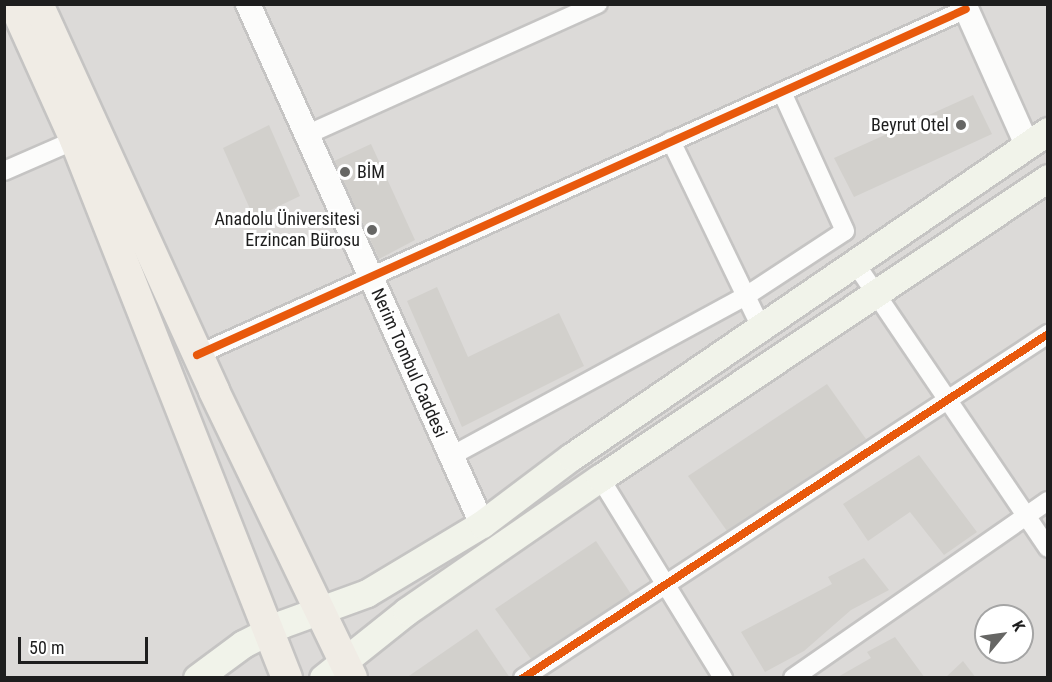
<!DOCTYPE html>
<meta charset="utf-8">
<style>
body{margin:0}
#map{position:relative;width:1052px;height:682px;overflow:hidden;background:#edebe7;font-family:"Roboto Condensed",sans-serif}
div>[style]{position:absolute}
.residential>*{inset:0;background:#dcdad8}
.building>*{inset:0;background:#d2d0cc}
.roads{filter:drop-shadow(2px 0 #c5c4c3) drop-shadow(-2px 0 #c5c4c3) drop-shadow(0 2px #c5c4c3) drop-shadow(0 -2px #c5c4c3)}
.minor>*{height:18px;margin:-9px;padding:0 9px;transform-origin:9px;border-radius:9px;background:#fcfcfb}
.tertiary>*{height:24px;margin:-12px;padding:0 12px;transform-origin:12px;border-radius:12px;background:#fcfcfb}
.secondary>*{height:27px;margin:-13.5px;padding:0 13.5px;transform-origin:13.5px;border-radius:13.5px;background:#f1f3ea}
.primary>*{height:30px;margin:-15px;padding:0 15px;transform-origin:15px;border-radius:15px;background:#f0ece5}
.cycleway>*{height:8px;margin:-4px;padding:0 4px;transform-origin:4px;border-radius:4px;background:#e8590c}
.dots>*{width:16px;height:16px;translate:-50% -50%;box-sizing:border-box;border:3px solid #fff;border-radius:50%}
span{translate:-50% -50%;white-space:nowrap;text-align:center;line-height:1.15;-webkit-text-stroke:6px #fff;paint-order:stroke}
.poi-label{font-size:18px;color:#1e1e1e}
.right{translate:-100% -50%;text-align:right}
.left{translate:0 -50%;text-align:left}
.street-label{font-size:18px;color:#1e1e1e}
.frame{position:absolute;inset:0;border:6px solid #1e1e1e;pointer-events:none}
.north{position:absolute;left:974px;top:604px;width:60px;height:60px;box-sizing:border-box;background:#fff;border:2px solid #a5a5a5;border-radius:50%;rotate:61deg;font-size:16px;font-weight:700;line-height:24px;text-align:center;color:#1e1e1e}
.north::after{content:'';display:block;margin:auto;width:21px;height:27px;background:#666664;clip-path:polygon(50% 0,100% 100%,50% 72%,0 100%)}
.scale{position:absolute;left:18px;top:637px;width:130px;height:27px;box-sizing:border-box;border:3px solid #1e1e1e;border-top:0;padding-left:8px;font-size:18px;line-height:21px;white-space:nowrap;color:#1e1e1e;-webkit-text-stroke:4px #fff;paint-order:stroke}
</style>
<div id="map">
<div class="residential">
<i style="clip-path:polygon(evenodd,4px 5px,1047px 5px,1047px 677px,5px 677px,4px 5px,986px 616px,1022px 616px,1022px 652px,986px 652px,986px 616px)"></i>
</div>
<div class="building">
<i style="clip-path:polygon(973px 95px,992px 134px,854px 197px,834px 158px)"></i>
<i style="clip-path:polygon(269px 125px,300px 196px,254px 218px,223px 148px)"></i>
<i style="clip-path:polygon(371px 144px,415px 240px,379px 259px,334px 161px)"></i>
<i style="clip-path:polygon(437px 287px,468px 357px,559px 313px,584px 366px,462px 427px,407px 301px)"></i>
<i style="clip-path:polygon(827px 384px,866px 439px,727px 531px,688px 476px)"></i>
<i style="clip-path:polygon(919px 455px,977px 532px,944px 555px,910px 512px,868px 541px,843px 504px)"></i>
<i style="clip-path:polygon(596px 541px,631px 594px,531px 659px,495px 609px)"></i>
<i style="clip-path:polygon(864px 558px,889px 590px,851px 610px,804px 651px,765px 672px,741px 632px,832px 584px,828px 577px)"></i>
<i style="clip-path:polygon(477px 629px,510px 678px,406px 678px)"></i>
<i style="clip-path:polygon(895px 637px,925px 678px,836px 678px,871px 658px,867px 652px)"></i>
<i style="clip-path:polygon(963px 661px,976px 678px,945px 678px)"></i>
</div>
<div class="roads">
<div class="minor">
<i style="left:306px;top:135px;width:320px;rotate:-24.2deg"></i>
<i style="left:671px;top:141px;width:207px;rotate:64.2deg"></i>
<i style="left:4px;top:171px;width:77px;rotate:-23.6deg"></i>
<i style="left:855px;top:263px;width:344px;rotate:55.9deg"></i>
<i style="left:197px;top:355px;width:843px;rotate:-24.22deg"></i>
<i style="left:451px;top:456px;width:336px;rotate:-28.5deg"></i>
<i style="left:746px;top:296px;width:118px;rotate:-33.3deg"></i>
<i style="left:845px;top:231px;width:153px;rotate:-114.4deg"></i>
<i style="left:600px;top:478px;width:235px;rotate:58.4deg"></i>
<i style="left:523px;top:678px;width:628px;rotate:-33.23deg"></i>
<i style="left:793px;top:678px;width:310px;rotate:-34.8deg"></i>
</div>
<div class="tertiary">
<i style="left:248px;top:4px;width:570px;rotate:65.77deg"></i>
<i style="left:964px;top:4px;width:154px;rotate:65.9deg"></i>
</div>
<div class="secondary">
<i style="left:197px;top:678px;width:57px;rotate:-36.5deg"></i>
<i style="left:243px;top:644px;width:44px;rotate:-27.1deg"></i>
<i style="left:282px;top:624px;width:90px;rotate:-20deg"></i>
<i style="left:367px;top:593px;width:134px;rotate:-31deg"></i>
<i style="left:482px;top:524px;width:111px;rotate:-37deg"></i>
<i style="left:571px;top:457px;width:578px;rotate:-34.35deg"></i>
<i style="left:323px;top:678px;width:107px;rotate:-38.6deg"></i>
<i style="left:407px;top:611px;width:234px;rotate:-34.6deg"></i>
<i style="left:600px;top:478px;width:539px;rotate:-33.81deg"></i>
</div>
<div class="primary">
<i style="left:14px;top:4px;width:149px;rotate:65.8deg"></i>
<i style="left:75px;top:140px;width:578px;rotate:68.49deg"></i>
<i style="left:38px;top:4px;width:425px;rotate:65.5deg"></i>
<i style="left:214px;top:391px;width:318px;rotate:64.3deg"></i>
</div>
</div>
<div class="cycleway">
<i style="left:197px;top:355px;width:843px;rotate:-24.22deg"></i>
<i style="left:523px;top:678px;width:628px;rotate:-33.23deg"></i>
</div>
<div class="dots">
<i style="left:961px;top:125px;background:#666664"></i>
<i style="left:345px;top:172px;background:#666664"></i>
<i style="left:372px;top:230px;background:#666664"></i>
</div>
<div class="poi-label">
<span class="right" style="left:949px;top:125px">Beyrut Otel</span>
<span class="left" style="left:357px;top:172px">BİM</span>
<span class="right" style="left:360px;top:230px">Anadolu Üniversitesi<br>Erzincan Bürosu</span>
</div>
<div class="street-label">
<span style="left:409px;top:363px;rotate:66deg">Nerim Tombul Caddesi</span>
</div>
<div class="frame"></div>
<div class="north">K</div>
<div class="scale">50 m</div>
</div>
